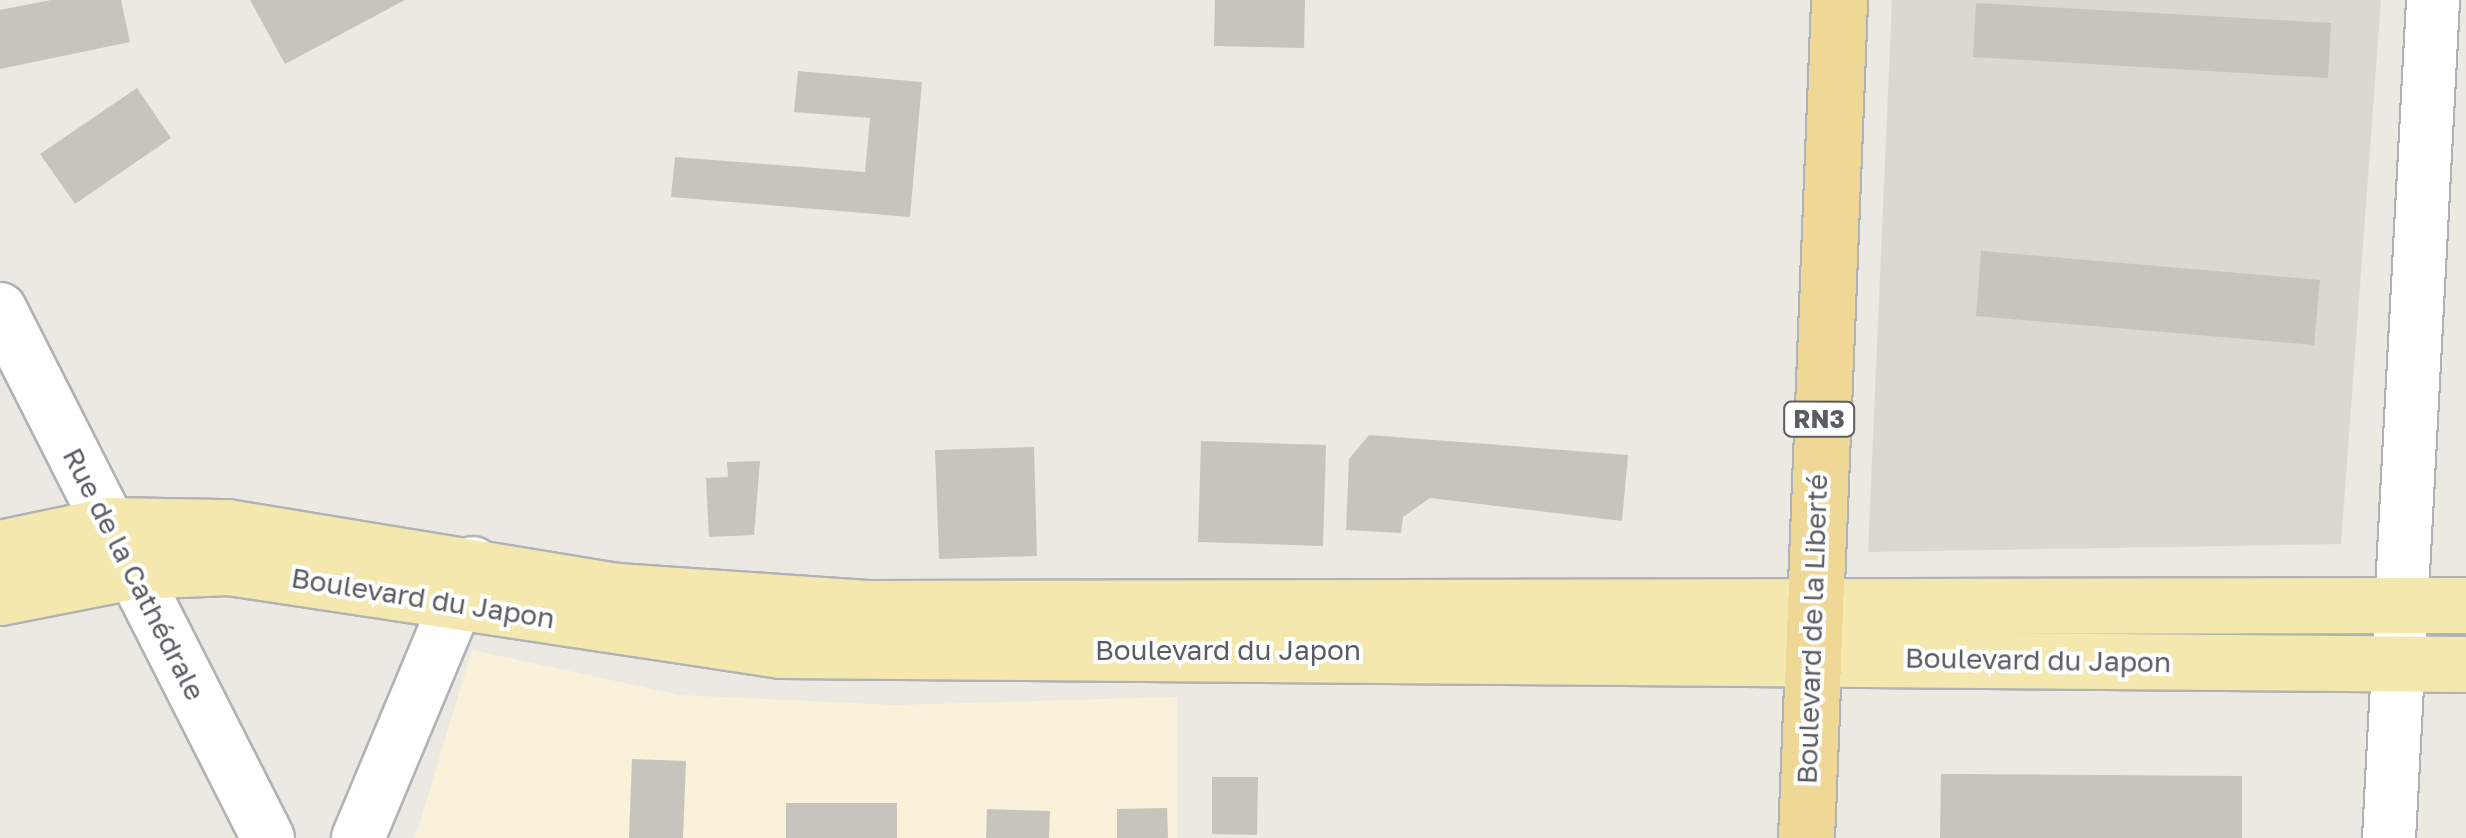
<!DOCTYPE html>
<meta charset="utf-8">
<style>
body{margin:0}
#map{position:relative;width:2466px;height:838px;overflow:hidden;background:#ebe9e2;font-family:"Golos Text",sans-serif}
div>[style]{position:absolute}
.commercial>*{inset:0;background:#f9f1d9}
.education>*{inset:0;background:#dbd8d0}
.building>*{inset:0;background:#c7c4be}
.roads{filter:drop-shadow(2px 0 #afb2b6) drop-shadow(-2px 0 #afb2b6) drop-shadow(0 2px #afb2b6) drop-shadow(0 -2px #afb2b6)}
.minor>*{height:52px;margin:-26px;padding:0 26px;transform-origin:26px;border-radius:26px;background:#fff}
.major>*{height:55px;margin:-27.5px;padding:0 27.5px;transform-origin:27.5px;border-radius:27.5px;background:#f4e8ae}
.highway>*{height:55px;margin:-27.5px;padding:0 27.5px;transform-origin:27.5px;border-radius:27.5px;background:#efd795}
span{translate:-50% -50%;white-space:nowrap;text-align:center;line-height:1.15;-webkit-text-stroke:8px #fff;paint-order:stroke}
.shield-label span{padding:2px 8px;background:#fff;border:2px solid;border-radius:8px;-webkit-text-stroke-width:0}
.shield-label{font-size:25px;color:#5a5d61;font-weight:700}
.street-label{font-size:28px;color:#5a5d61}
</style>
<div id="map">
<div class="commercial">
<i style="clip-path:polygon(472px 650px,680px 695px,894px 705px,1177px 697px,1177px 838px,415px 838px)"></i>
</div>
<div class="education">
<i style="clip-path:polygon(1892px 0,2381px 0,2341px 544px,1868px 552px)"></i>
</div>
<div class="building">
<i style="clip-path:polygon(51px 0,121px 0,130px 42px,0 69px,0 10px)"></i>
<i style="clip-path:polygon(250px 0,405px 0,285px 64px)"></i>
<i style="clip-path:polygon(1215px 0,1305px 0,1304px 48px,1214px 46px)"></i>
<i style="clip-path:polygon(1976px 3px,2331px 23px,2328px 78px,1973px 57px)"></i>
<i style="clip-path:polygon(798px 71px,922px 82px,910px 217px,671px 197px,675px 157px,865px 172px,870px 118px,794px 112px)"></i>
<i style="clip-path:polygon(137px 88px,171px 138px,75px 204px,40px 154px)"></i>
<i style="clip-path:polygon(1981px 251px,2320px 280px,2314px 345px,1976px 316px)"></i>
<i style="clip-path:polygon(1369px 435px,1628px 455px,1622px 521px,1430px 498px,1403px 517px,1401px 533px,1346px 530px,1349px 459px)"></i>
<i style="clip-path:polygon(1201px 441px,1326px 445px,1323px 546px,1198px 542px)"></i>
<i style="clip-path:polygon(1034px 447px,1037px 556px,939px 559px,935px 450px)"></i>
<i style="clip-path:polygon(760px 461px,754px 535px,709px 537px,706px 478px,728px 477px,727px 462px)"></i>
<i style="clip-path:polygon(632px 759px,686px 761px,683px 838px,629px 838px)"></i>
<i style="clip-path:polygon(1941px 774px,2242px 776px,2242px 838px,1940px 838px)"></i>
<i style="clip-path:polygon(1212px 777px,1258px 777px,1257px 835px,1212px 834px)"></i>
<i style="clip-path:polygon(786px 803px,897px 803px,897px 838px,786px 838px)"></i>
<i style="clip-path:polygon(1167px 808px,1168px 838px,1117px 838px,1117px 809px)"></i>
<i style="clip-path:polygon(987px 809px,1050px 811px,1049px 838px,986px 838px)"></i>
</div>
<div class="roads">
<div class="minor">
<i style="left:0;top:309px;width:593px;rotate:63.13deg"></i>
<i style="left:358px;top:838px;width:298px;rotate:-67.3deg"></i>
<i style="left:2389px;top:838px;width:839px;rotate:-86.99deg"></i>
</div>
<div class="major">
<i style="left:0;top:548px;width:111px;rotate:-11.9deg"></i>
<i style="left:109px;top:525px;width:117px;rotate:1deg"></i>
<i style="left:226px;top:527px;width:396px;rotate:9.3deg"></i>
<i style="left:617px;top:591px;width:250px;rotate:3.9deg"></i>
<i style="left:866px;top:608px;width:1600px;rotate:-0.11deg"></i>
<i style="left:0;top:597px;width:136px;rotate:-11.1deg"></i>
<i style="left:133px;top:571px;width:96px;rotate:-2.4deg"></i>
<i style="left:229px;top:567px;width:558px;rotate:8.55deg"></i>
<i style="left:781px;top:650px;width:1685px;rotate:0.48deg"></i>
</div>
<div class="highway">
<i style="left:1806px;top:838px;width:839px;rotate:-87.74deg"></i>
</div>
</div>
<div class="shield-label">
<span style="left:1819px;top:419px">RN3</span>
</div>
<div class="street-label">
<span style="left:134px;top:574px;rotate:63deg">Rue de la Cathédrale</span>
<span style="left:423px;top:598px;rotate:9deg">Boulevard du Japon</span>
<span style="left:1812px;top:629px;rotate:-88deg">Boulevard de la Liberté</span>
<span style="left:1228px;top:650px">Boulevard du Japon</span>
<span style="left:2038px;top:660px;rotate:1deg">Boulevard du Japon</span>
</div>
</div>
